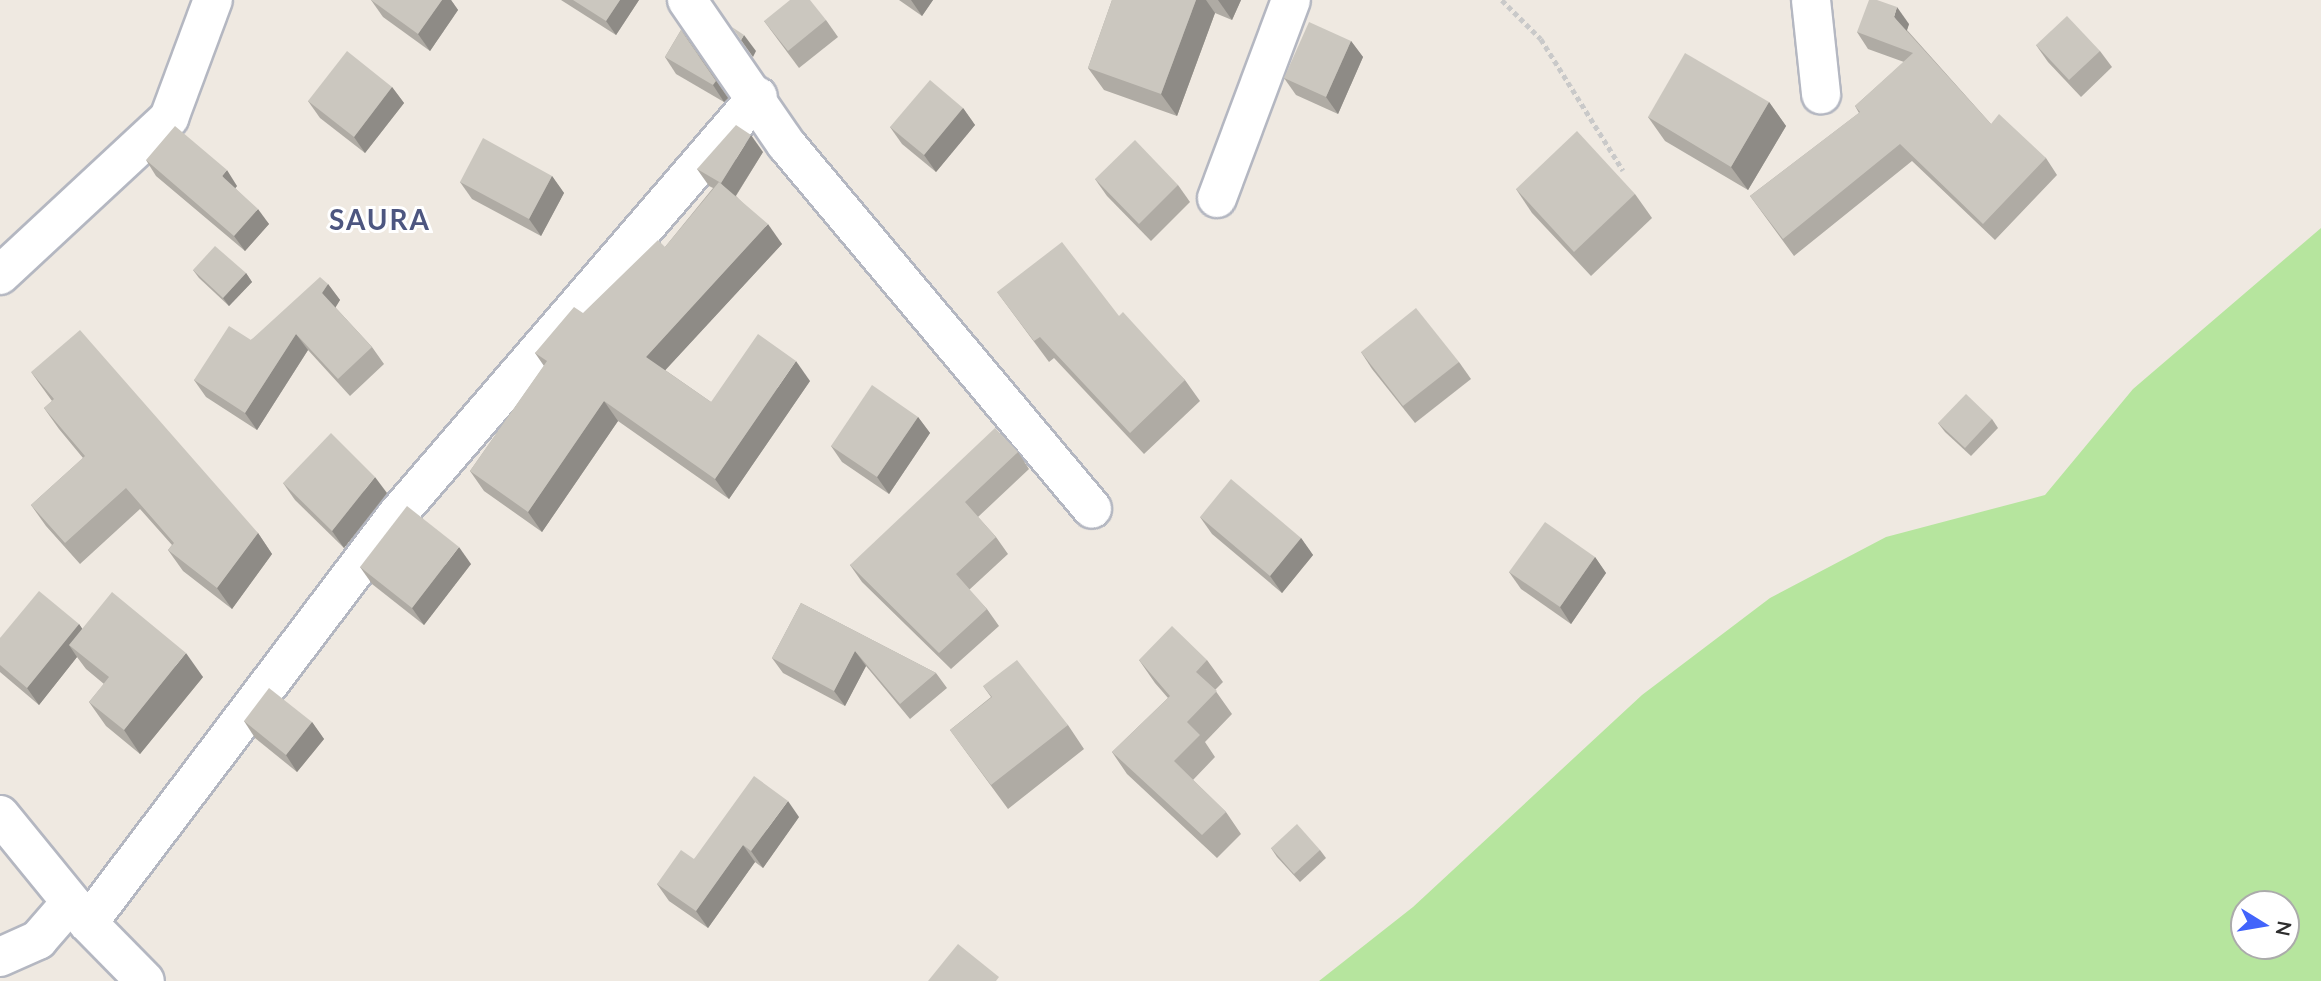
<!DOCTYPE html>
<style>
body{margin:0}
#map{position:relative;width:2321px;height:981px;overflow:hidden;background:#efe9e1;font-family:Lato,sans-serif}
div>[style]{position:absolute}
.green>*{inset:0;background:#b6e59e}
.path>*{height:4.5px;margin-top:-2.25px;transform-origin:0;background:repeating-linear-gradient(90deg,#c9c9c9 0 5px,transparent 0 8.5px)}
.roads{filter:drop-shadow(2px 0 #b4b7c1) drop-shadow(-2px 0 #b4b7c1) drop-shadow(0 2px #b4b7c1) drop-shadow(0 -2px #b4b7c1)}
.minor>*{height:38px;margin:-19px;padding:0 19px;transform-origin:19px;border-radius:19px;background:#fff}
.wall>*{inset:0;background:#afaba4}
.shaded-wall>*{inset:0;background:#8e8b86}
.building>*{inset:0;background:#cbc7bf}
span{translate:-50% -50%;white-space:nowrap;text-align:center;line-height:1.15;-webkit-text-stroke:6px #fff;paint-order:stroke}
.district-label{font-size:28px;color:#4d5680;font-weight:700;letter-spacing:2px}
.north{position:absolute;left:2230px;top:890px;width:70px;height:70px;box-sizing:border-box;background:#fff;border:2px solid #ababab;border-radius:50%;rotate:101deg;font-size:19px;font-weight:700;line-height:28px;text-align:center;color:#2e2e2e}
.north::after{content:'';display:block;margin:auto;width:24px;height:32px;background:#4264fb;clip-path:polygon(50% 0,100% 100%,50% 72%,0 100%)}
</style>
<div id="map">
<div class="green">
<i style="clip-path:polygon(evenodd,2321px 228px,2321px 981px,1319px 981px,1413px 907px,1642px 695px,1770px 598px,1886px 537px,2045px 495px,2133px 389px,2321px 228px,2244px 904px,2286px 904px,2286px 946px,2244px 946px,2244px 904px)"></i>
</div>
<div class="path">
<i style="left:1502px;top:0;width:55px;rotate:45deg"></i>
<i style="left:1541px;top:39px;width:155px;rotate:58deg"></i>
</div>
<div class="roads">
<div class="minor">
<i style="left:687px;top:0;width:175px;rotate:55.5deg"></i>
<i style="left:786px;top:144px;width:476px;rotate:50deg"></i>
<i style="left:1811px;top:0;width:95px;rotate:83.9deg"></i>
<i style="left:1217px;top:198px;width:211px;rotate:-69.5deg"></i>
<i style="left:0;top:275px;width:231px;rotate:-42.9deg"></i>
<i style="left:169px;top:118px;width:126px;rotate:-69.6deg"></i>
<i style="left:0;top:815px;width:139px;rotate:50.8deg"></i>
<i style="left:88px;top:923px;width:81px;rotate:45.5deg"></i>
<i style="left:88px;top:923px;width:510px;rotate:-52.88deg"></i>
<i style="left:396px;top:516px;width:554px;rotate:-49.24deg"></i>
<i style="left:0;top:957px;width:42px;rotate:-24.1deg"></i>
<i style="left:38px;top:940px;width:50px;rotate:-49deg"></i>
</div>
</div>
<div class="wall">
<i style="clip-path:polygon(371px 0,451px 0,458px 10px,430px 51px,383px 17px)"></i>
<i style="clip-path:polygon(561px 0,639px 0,616px 35px)"></i>
<i style="clip-path:polygon(899px 0,933px 0,922px 16px)"></i>
<i style="clip-path:polygon(1112px 0,1241px 0,1232px 20px,1215px 13px,1177px 116px,1104px 90px,1088px 68px)"></i>
<i style="clip-path:polygon(826px 20px,838px 37px,799px 68px,764px 21px)"></i>
<i style="clip-path:polygon(1909px 24px,1907px 30px,1991px 124px,2046px 158px,2057px 175px,1995px 240px,1912px 161px,1794px 256px,1750px 196px,1859px 113px,1855px 106px,1904px 62px,1868px 49px,1857px 32px)"></i>
<i style="clip-path:polygon(681px 30px,728px 98px,724px 102px,676px 74px,665px 57px)"></i>
<i style="clip-path:polygon(1351px 41px,1363px 57px,1338px 114px,1296px 95px,1284px 78px)"></i>
<i style="clip-path:polygon(2036px 45px,2100px 51px,2112px 67px,2081px 97px,2048px 62px)"></i>
<i style="clip-path:polygon(392px 87px,404px 103px,365px 153px,320px 118px,308px 101px)"></i>
<i style="clip-path:polygon(1769px 102px,1786px 126px,1748px 190px,1665px 141px,1648px 117px)"></i>
<i style="clip-path:polygon(963px 108px,975px 125px,936px 172px,902px 144px,890px 127px)"></i>
<i style="clip-path:polygon(763px 152px,736px 196px,782px 244px,665px 370px,711px 402px,810px 381px,729px 499px,618px 421px,542px 532px,484px 491px,470px 471px,544px 366px,535px 353px,665px 247px,713px 188px,709px 186px,697px 169px)"></i>
<i style="clip-path:polygon(146px 160px,237px 186px,235px 188px,269px 224px,245px 251px,156px 176px)"></i>
<i style="clip-path:polygon(552px 176px,564px 193px,541px 236px,472px 199px,460px 182px)"></i>
<i style="clip-path:polygon(1095px 179px,1178px 185px,1190px 202px,1151px 241px,1107px 196px)"></i>
<i style="clip-path:polygon(1516px 189px,1635px 194px,1652px 218px,1591px 276px,1532px 213px)"></i>
<i style="clip-path:polygon(193px 270px,246px 273px,252px 282px,229px 306px,199px 278px)"></i>
<i style="clip-path:polygon(328px 284px,340px 300px,335px 307px,372px 347px,384px 364px,350px 396px,308px 350px,257px 430px,206px 397px,194px 380px,251px 340px)"></i>
<i style="clip-path:polygon(997px 292px,1119px 316px,1185px 380px,1200px 401px,1144px 454px,1054px 358px,1049px 362px)"></i>
<i style="clip-path:polygon(1361px 352px,1459px 362px,1471px 379px,1415px 423px,1372px 369px)"></i>
<i style="clip-path:polygon(31px 372px,258px 533px,272px 554px,232px 609px,183px 571px,168px 550px,172px 545px,140px 509px,80px 564px,46px 526px,31px 505px,83px 458px,59px 429px,44px 408px,52px 401px)"></i>
<i style="clip-path:polygon(918px 417px,930px 433px,889px 494px,842px 462px,831px 446px)"></i>
<i style="clip-path:polygon(1992px 419px,1998px 428px,1971px 456px,1945px 432px,1938px 423px)"></i>
<i style="clip-path:polygon(1018px 452px,1029px 469px,978px 517px,996px 537px,1008px 554px,969px 590px,987px 609px,999px 626px,951px 669px,862px 582px,850px 565px)"></i>
<i style="clip-path:polygon(283px 483px,387px 493px,344px 548px,295px 500px)"></i>
<i style="clip-path:polygon(1200px 517px,1301px 538px,1313px 555px,1282px 593px,1212px 534px)"></i>
<i style="clip-path:polygon(1595px 557px,1606px 573px,1571px 624px,1521px 589px,1509px 572px)"></i>
<i style="clip-path:polygon(471px 564px,424px 625px,372px 584px,360px 567px)"></i>
<i style="clip-path:polygon(801px 603px,936px 673px,947px 688px,910px 719px,866px 666px,845px 706px,783px 673px,772px 658px)"></i>
<i style="clip-path:polygon(79px 624px,82px 629px,203px 677px,140px 754px,106px 726px,89px 702px,104px 684px,86px 669px,77px 657px,39px 705px,0 672px,0 638px)"></i>
<i style="clip-path:polygon(1139px 660px,1207px 660px,1223px 682px,1215px 690px,1232px 714px,1205px 742px,1215px 757px,1193px 780px,1226px 812px,1241px 834px,1217px 858px,1127px 774px,1112px 752px,1168px 698px,1155px 683px)"></i>
<i style="clip-path:polygon(983px 686px,1068px 725px,1084px 749px,1008px 809px,950px 730px,991px 697px)"></i>
<i style="clip-path:polygon(244px 721px,312px 722px,324px 739px,297px 772px,255px 738px)"></i>
<i style="clip-path:polygon(799px 817px,763px 868px,755px 862px,708px 928px,669px 901px,657px 884px,694px 859px)"></i>
<i style="clip-path:polygon(1271px 848px,1320px 850px,1326px 858px,1300px 882px,1277px 857px)"></i>
</div>
<div class="shaded-wall">
<i style="clip-path:polygon(442px 0,451px 0,458px 10px,430px 51px,418px 34px)"></i>
<i style="clip-path:polygon(620px 0,639px 0,616px 35px,606px 21px)"></i>
<i style="clip-path:polygon(911px 0,933px 0,922px 16px)"></i>
<i style="clip-path:polygon(1196px 0,1206px 0,1215px 13px,1177px 116px,1161px 94px)"></i>
<i style="clip-path:polygon(1218px 0,1241px 0,1232px 20px)"></i>
<i style="clip-path:polygon(1897px 7px,1909px 24px,1906px 33px,1894px 17px)"></i>
<i style="clip-path:polygon(681px 30px,728px 98px,724px 102px,713px 85px)"></i>
<i style="clip-path:polygon(744px 35px,756px 51px,753px 57px,741px 40px)"></i>
<i style="clip-path:polygon(1351px 41px,1363px 57px,1338px 114px,1326px 97px)"></i>
<i style="clip-path:polygon(392px 87px,404px 103px,365px 153px,354px 137px)"></i>
<i style="clip-path:polygon(1769px 102px,1786px 126px,1748px 190px,1731px 167px)"></i>
<i style="clip-path:polygon(963px 108px,975px 125px,936px 172px,924px 155px)"></i>
<i style="clip-path:polygon(751px 135px,763px 152px,733px 200px,721px 183px)"></i>
<i style="clip-path:polygon(227px 170px,237px 186px,233px 191px,222px 176px)"></i>
<i style="clip-path:polygon(552px 176px,564px 193px,541px 236px,529px 219px)"></i>
<i style="clip-path:polygon(258px 209px,269px 224px,245px 251px,234px 236px)"></i>
<i style="clip-path:polygon(768px 224px,782px 244px,659px 377px,646px 357px)"></i>
<i style="clip-path:polygon(246px 273px,252px 282px,229px 306px,223px 298px)"></i>
<i style="clip-path:polygon(328px 284px,340px 300px,334px 310px,322px 293px)"></i>
<i style="clip-path:polygon(296px 334px,308px 350px,257px 430px,245px 413px)"></i>
<i style="clip-path:polygon(796px 361px,810px 381px,729px 499px,715px 479px)"></i>
<i style="clip-path:polygon(604px 401px,618px 421px,542px 532px,528px 512px)"></i>
<i style="clip-path:polygon(918px 417px,930px 433px,889px 494px,877px 477px)"></i>
<i style="clip-path:polygon(375px 477px,387px 493px,344px 548px,332px 531px)"></i>
<i style="clip-path:polygon(258px 533px,272px 554px,232px 609px,217px 588px)"></i>
<i style="clip-path:polygon(1301px 538px,1313px 555px,1282px 593px,1270px 576px)"></i>
<i style="clip-path:polygon(459px 547px,471px 564px,424px 625px,412px 608px)"></i>
<i style="clip-path:polygon(1595px 557px,1606px 573px,1571px 624px,1560px 607px)"></i>
<i style="clip-path:polygon(79px 624px,91px 641px,69px 645px,77px 657px,39px 705px,27px 688px)"></i>
<i style="clip-path:polygon(855px 651px,866px 666px,845px 706px,834px 691px)"></i>
<i style="clip-path:polygon(186px 653px,203px 677px,140px 754px,124px 730px)"></i>
<i style="clip-path:polygon(312px 722px,324px 739px,297px 772px,286px 755px)"></i>
<i style="clip-path:polygon(788px 801px,799px 817px,763px 868px,751px 851px)"></i>
<i style="clip-path:polygon(743px 845px,755px 862px,708px 928px,696px 911px)"></i>
</div>
<div class="building">
<i style="clip-path:polygon(371px 0,442px 0,418px 34px)"></i>
<i style="clip-path:polygon(573px 0,620px 0,606px 21px)"></i>
<i style="clip-path:polygon(790px 0,810px 0,826px 20px,788px 51px,764px 21px)"></i>
<i style="clip-path:polygon(1112px 0,1196px 0,1161px 94px,1088px 68px)"></i>
<i style="clip-path:polygon(1869px 0,1877px 0,1897px 7px,1894px 17px,1991px 124px,1999px 114px,2046px 158px,1983px 224px,1900px 144px,1783px 239px,1750px 196px,1860px 112px,1855px 106px,1913px 53px,1857px 32px)"></i>
<i style="clip-path:polygon(2067px 16px,2100px 51px,2069px 80px,2036px 45px)"></i>
<i style="clip-path:polygon(1309px 22px,1351px 41px,1326px 97px,1284px 78px)"></i>
<i style="clip-path:polygon(732px 27px,744px 35px,741px 40px)"></i>
<i style="clip-path:polygon(681px 30px,716px 81px,713px 85px,665px 57px)"></i>
<i style="clip-path:polygon(347px 51px,392px 87px,354px 137px,308px 101px)"></i>
<i style="clip-path:polygon(1685px 53px,1769px 102px,1731px 167px,1648px 117px)"></i>
<i style="clip-path:polygon(930px 80px,963px 108px,924px 155px,890px 127px)"></i>
<i style="clip-path:polygon(736px 125px,751px 135px,721px 183px,697px 169px)"></i>
<i style="clip-path:polygon(175px 126px,227px 170px,222px 176px,258px 209px,234px 236px,146px 160px)"></i>
<i style="clip-path:polygon(1577px 131px,1635px 194px,1574px 252px,1516px 189px)"></i>
<i style="clip-path:polygon(483px 138px,552px 176px,529px 219px,460px 182px)"></i>
<i style="clip-path:polygon(1135px 140px,1178px 185px,1139px 224px,1095px 179px)"></i>
<i style="clip-path:polygon(719px 182px,768px 224px,646px 357px,711px 402px,758px 334px,796px 361px,715px 479px,604px 401px,528px 512px,470px 471px,547px 361px,535px 353px,574px 307px,583px 313px,658px 240px,665px 247px)"></i>
<i style="clip-path:polygon(1062px 242px,1119px 316px,1123px 312px,1185px 380px,1130px 433px,1040px 337px,1034px 341px,997px 292px)"></i>
<i style="clip-path:polygon(215px 246px,246px 273px,223px 298px,193px 270px)"></i>
<i style="clip-path:polygon(320px 277px,328px 284px,322px 293px,372px 347px,338px 379px,296px 334px,245px 413px,194px 380px,229px 326px,251px 340px)"></i>
<i style="clip-path:polygon(1416px 308px,1459px 362px,1403px 406px,1361px 352px)"></i>
<i style="clip-path:polygon(80px 330px,258px 533px,217px 588px,168px 550px,174px 543px,126px 488px,65px 543px,31px 505px,85px 456px,44px 408px,54px 399px,31px 372px)"></i>
<i style="clip-path:polygon(872px 385px,918px 417px,877px 477px,831px 446px)"></i>
<i style="clip-path:polygon(1966px 394px,1992px 419px,1965px 448px,1938px 423px)"></i>
<i style="clip-path:polygon(995px 428px,1018px 452px,965px 502px,996px 537px,956px 574px,987px 609px,939px 653px,850px 565px)"></i>
<i style="clip-path:polygon(331px 433px,375px 477px,332px 531px,283px 483px)"></i>
<i style="clip-path:polygon(1231px 479px,1301px 538px,1270px 576px,1200px 517px)"></i>
<i style="clip-path:polygon(407px 506px,459px 547px,412px 608px,360px 567px)"></i>
<i style="clip-path:polygon(1545px 522px,1595px 557px,1560px 607px,1509px 572px)"></i>
<i style="clip-path:polygon(39px 591px,79px 624px,27px 688px,0 665px,0 638px)"></i>
<i style="clip-path:polygon(112px 592px,186px 653px,124px 730px,89px 702px,109px 677px,69px 645px)"></i>
<i style="clip-path:polygon(801px 603px,936px 673px,900px 704px,855px 651px,834px 691px,772px 658px)"></i>
<i style="clip-path:polygon(1172px 626px,1207px 660px,1196px 672px,1217px 691px,1187px 722px,1200px 735px,1174px 761px,1226px 812px,1202px 835px,1112px 752px,1170px 696px,1139px 660px)"></i>
<i style="clip-path:polygon(1017px 660px,1068px 725px,991px 785px,950px 730px,992px 697px,983px 686px)"></i>
<i style="clip-path:polygon(269px 688px,312px 722px,286px 755px,244px 721px)"></i>
<i style="clip-path:polygon(754px 776px,788px 801px,751px 851px,743px 845px,696px 911px,657px 884px,681px 850px,694px 859px)"></i>
<i style="clip-path:polygon(1297px 824px,1320px 850px,1294px 874px,1271px 848px)"></i>
<i style="clip-path:polygon(958px 944px,999px 977px,996px 981px,928px 981px)"></i>
</div>
<div class="district-label">
<span style="left:380px;top:219px">SAURA</span>
</div>
<div class="north">N</div>
</div>
